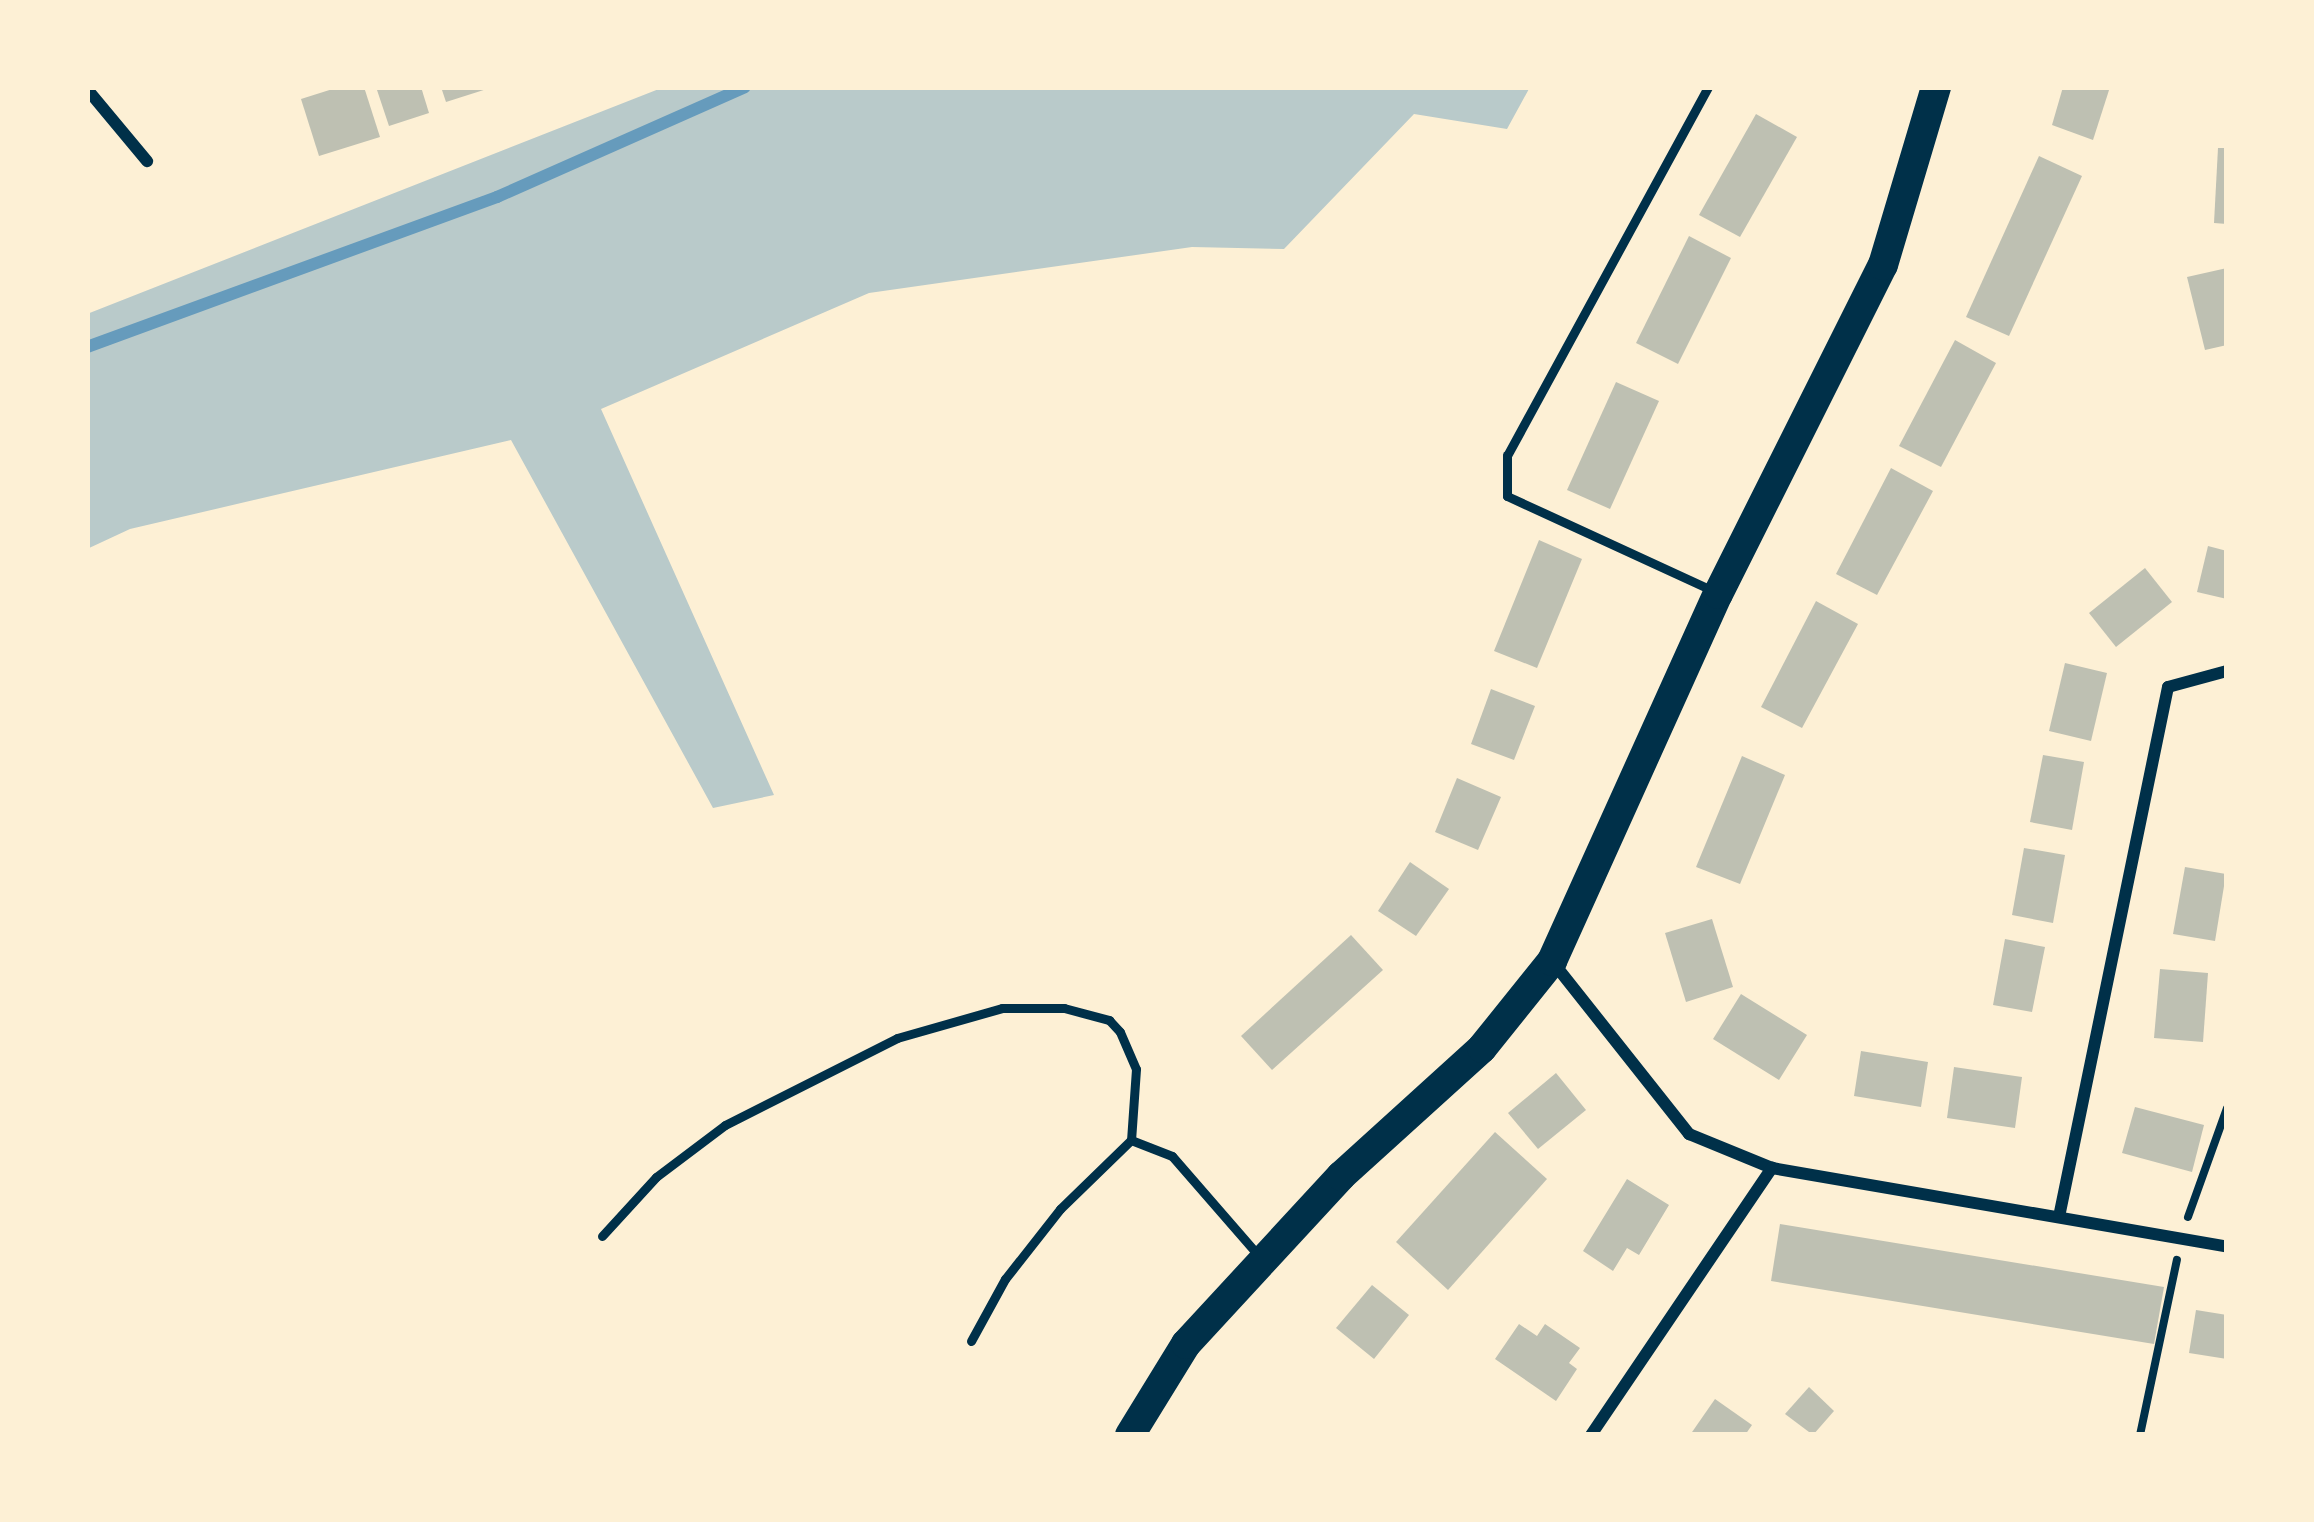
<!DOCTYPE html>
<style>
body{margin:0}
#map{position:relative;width:2314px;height:1522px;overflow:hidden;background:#fdf0d5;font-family:"Golos Text",sans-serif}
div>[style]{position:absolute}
.green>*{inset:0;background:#b9caca}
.stream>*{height:12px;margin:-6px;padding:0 6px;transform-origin:6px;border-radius:6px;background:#669bbc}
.building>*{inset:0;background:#bec0b2}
.path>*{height:8px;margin:-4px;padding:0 4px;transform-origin:4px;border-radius:4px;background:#003049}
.service>*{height:9px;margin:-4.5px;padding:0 4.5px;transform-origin:4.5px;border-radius:4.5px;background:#003049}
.minor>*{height:12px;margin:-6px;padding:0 6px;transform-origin:6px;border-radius:6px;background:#003049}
.primary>*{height:30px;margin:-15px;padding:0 15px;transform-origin:15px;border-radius:15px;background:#003049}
span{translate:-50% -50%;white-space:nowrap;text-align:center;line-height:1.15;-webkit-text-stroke:9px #fdf0d5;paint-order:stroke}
.frame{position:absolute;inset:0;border:90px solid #fdf0d5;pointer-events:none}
</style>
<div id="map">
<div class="green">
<i style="clip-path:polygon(664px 87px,1530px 87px,1507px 129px,1414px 114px,1284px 249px,1192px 247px,869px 293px,601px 409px,774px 795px,713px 808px,511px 440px,130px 529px,87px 549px,87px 314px)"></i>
</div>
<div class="stream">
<i style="left:87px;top:347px;width:437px;rotate:-20.1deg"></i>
<i style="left:497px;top:197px;width:271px;rotate:-23.9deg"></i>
</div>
<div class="building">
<i style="clip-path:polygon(339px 87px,364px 87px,380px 137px,319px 156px,301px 99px)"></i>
<i style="clip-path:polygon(376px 87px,421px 87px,429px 113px,389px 126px)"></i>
<i style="clip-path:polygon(441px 87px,489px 87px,490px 88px,446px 102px)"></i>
<i style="clip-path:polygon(2063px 87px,2110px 87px,2093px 140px,2052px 125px)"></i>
<i style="clip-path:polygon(1756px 114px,1797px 137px,1740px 237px,1699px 215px)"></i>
<i style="clip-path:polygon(2218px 148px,2227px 148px,2227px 224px,2214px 223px)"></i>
<i style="clip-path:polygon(2039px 156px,2082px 176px,2009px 336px,1966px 317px)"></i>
<i style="clip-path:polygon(1689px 236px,1731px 258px,1678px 364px,1636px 343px)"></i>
<i style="clip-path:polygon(2227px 268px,2227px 345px,2205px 350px,2187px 277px)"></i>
<i style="clip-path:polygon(1955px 340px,1996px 363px,1941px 467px,1899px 446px)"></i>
<i style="clip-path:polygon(1616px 382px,1659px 401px,1610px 509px,1567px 490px)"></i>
<i style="clip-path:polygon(1891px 468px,1933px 491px,1877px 595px,1836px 574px)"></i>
<i style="clip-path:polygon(1539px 540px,1582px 559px,1537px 668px,1494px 651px)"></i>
<i style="clip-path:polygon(2208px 546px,2227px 551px,2227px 599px,2197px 592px)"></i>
<i style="clip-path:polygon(2145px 568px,2172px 602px,2116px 647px,2089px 613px)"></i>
<i style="clip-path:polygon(1816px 601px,1858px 624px,1802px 728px,1761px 707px)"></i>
<i style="clip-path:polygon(2065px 663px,2107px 673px,2091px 741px,2049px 731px)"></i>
<i style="clip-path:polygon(1491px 689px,1535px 706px,1514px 760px,1471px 744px)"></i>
<i style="clip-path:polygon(2043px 755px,2084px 762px,2072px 830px,2030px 822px)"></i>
<i style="clip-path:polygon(1742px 756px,1785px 775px,1740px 884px,1696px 867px)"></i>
<i style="clip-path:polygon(1457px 778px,1501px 797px,1478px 850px,1435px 832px)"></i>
<i style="clip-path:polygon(2024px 848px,2065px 855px,2053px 923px,2012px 915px)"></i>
<i style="clip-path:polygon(1410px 862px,1449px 889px,1416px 936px,1378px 911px)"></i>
<i style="clip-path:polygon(2185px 867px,2226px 874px,2215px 941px,2173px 934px)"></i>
<i style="clip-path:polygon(1712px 919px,1733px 987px,1686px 1002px,1665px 933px)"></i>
<i style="clip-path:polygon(1351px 935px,1383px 970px,1272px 1070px,1241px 1036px)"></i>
<i style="clip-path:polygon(2005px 939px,2045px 947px,2032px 1012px,1993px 1005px)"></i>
<i style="clip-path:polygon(2160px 969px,2208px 973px,2203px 1042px,2154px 1038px)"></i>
<i style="clip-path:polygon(1741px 994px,1807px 1035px,1779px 1080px,1713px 1039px)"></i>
<i style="clip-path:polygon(1861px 1051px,1928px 1062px,1921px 1107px,1854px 1096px)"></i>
<i style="clip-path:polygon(1954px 1067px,2022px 1077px,2015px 1128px,1947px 1118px)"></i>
<i style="clip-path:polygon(1556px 1073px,1586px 1110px,1538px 1149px,1508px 1113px)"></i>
<i style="clip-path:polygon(2135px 1107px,2204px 1125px,2192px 1172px,2122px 1153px)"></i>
<i style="clip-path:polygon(1495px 1132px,1547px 1179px,1448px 1290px,1396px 1242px)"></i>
<i style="clip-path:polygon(1627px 1179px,1669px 1205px,1639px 1255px,1627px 1248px,1613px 1271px,1583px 1251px)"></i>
<i style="clip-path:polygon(1780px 1224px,2164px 1287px,2154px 1344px,1771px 1281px)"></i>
<i style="clip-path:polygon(1372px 1285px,1409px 1315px,1374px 1359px,1336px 1328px)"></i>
<i style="clip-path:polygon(2196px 1310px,2227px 1315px,2227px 1359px,2189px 1353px)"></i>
<i style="clip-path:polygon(1519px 1324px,1537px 1336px,1545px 1324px,1580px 1348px,1569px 1363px,1577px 1369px,1556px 1401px,1495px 1359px)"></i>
<i style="clip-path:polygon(1809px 1387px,1834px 1411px,1813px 1435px,1785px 1414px)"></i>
<i style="clip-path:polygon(1715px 1399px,1752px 1425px,1745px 1435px,1690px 1435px)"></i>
</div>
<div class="path">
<i style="left:2188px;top:1217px;width:116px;rotate:-70.3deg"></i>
<i style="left:2140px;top:1435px;width:179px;rotate:-78.1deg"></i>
</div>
<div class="service">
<i style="left:1708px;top:87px;width:419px;rotate:118.6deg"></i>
<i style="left:1507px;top:455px;width:41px;rotate:90deg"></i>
<i style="left:1507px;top:496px;width:228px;rotate:24.7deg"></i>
<i style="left:602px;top:1236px;width:80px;rotate:-47.5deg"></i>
<i style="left:656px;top:1177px;width:86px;rotate:-37deg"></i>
<i style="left:725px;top:1125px;width:193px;rotate:-26.8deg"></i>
<i style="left:897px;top:1038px;width:109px;rotate:-15.9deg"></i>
<i style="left:1002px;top:1008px;width:62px"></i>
<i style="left:1064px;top:1008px;width:47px;rotate:14.9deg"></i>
<i style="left:1109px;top:1020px;width:16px;rotate:47deg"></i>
<i style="left:1120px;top:1032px;width:40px;rotate:66.6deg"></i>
<i style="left:1136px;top:1069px;width:71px;rotate:94deg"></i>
<i style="left:971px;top:1341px;width:71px;rotate:-61.3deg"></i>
<i style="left:1005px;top:1279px;width:89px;rotate:-51.8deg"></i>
<i style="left:1060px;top:1209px;width:99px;rotate:-44.2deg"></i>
<i style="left:1131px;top:1140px;width:44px;rotate:21.3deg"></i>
<i style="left:1172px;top:1156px;width:131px;rotate:49deg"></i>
</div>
<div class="minor">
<i style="left:87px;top:89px;width:94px;rotate:50.2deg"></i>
<i style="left:1552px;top:961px;width:221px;rotate:51.6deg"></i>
<i style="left:1689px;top:1134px;width:90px;rotate:22.3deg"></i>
<i style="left:1772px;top:1168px;width:462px;rotate:9.8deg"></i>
<i style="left:2059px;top:1217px;width:541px;rotate:-78.38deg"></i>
<i style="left:2168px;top:687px;width:61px;rotate:-15.2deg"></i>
<i style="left:1591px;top:1435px;width:323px;rotate:-55.9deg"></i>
</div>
<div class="primary">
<i style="left:1130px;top:1435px;width:107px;rotate:-58.4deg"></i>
<i style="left:1186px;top:1344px;width:229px;rotate:-47.3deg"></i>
<i style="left:1341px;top:1176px;width:190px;rotate:-42.2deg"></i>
<i style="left:1482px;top:1048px;width:112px;rotate:-51.2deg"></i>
<i style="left:1552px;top:961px;width:403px;rotate:-65.7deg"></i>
<i style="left:1718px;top:594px;width:368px;rotate:-63.4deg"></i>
<i style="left:1883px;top:265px;width:186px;rotate:-73.4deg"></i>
</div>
<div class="frame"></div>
</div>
